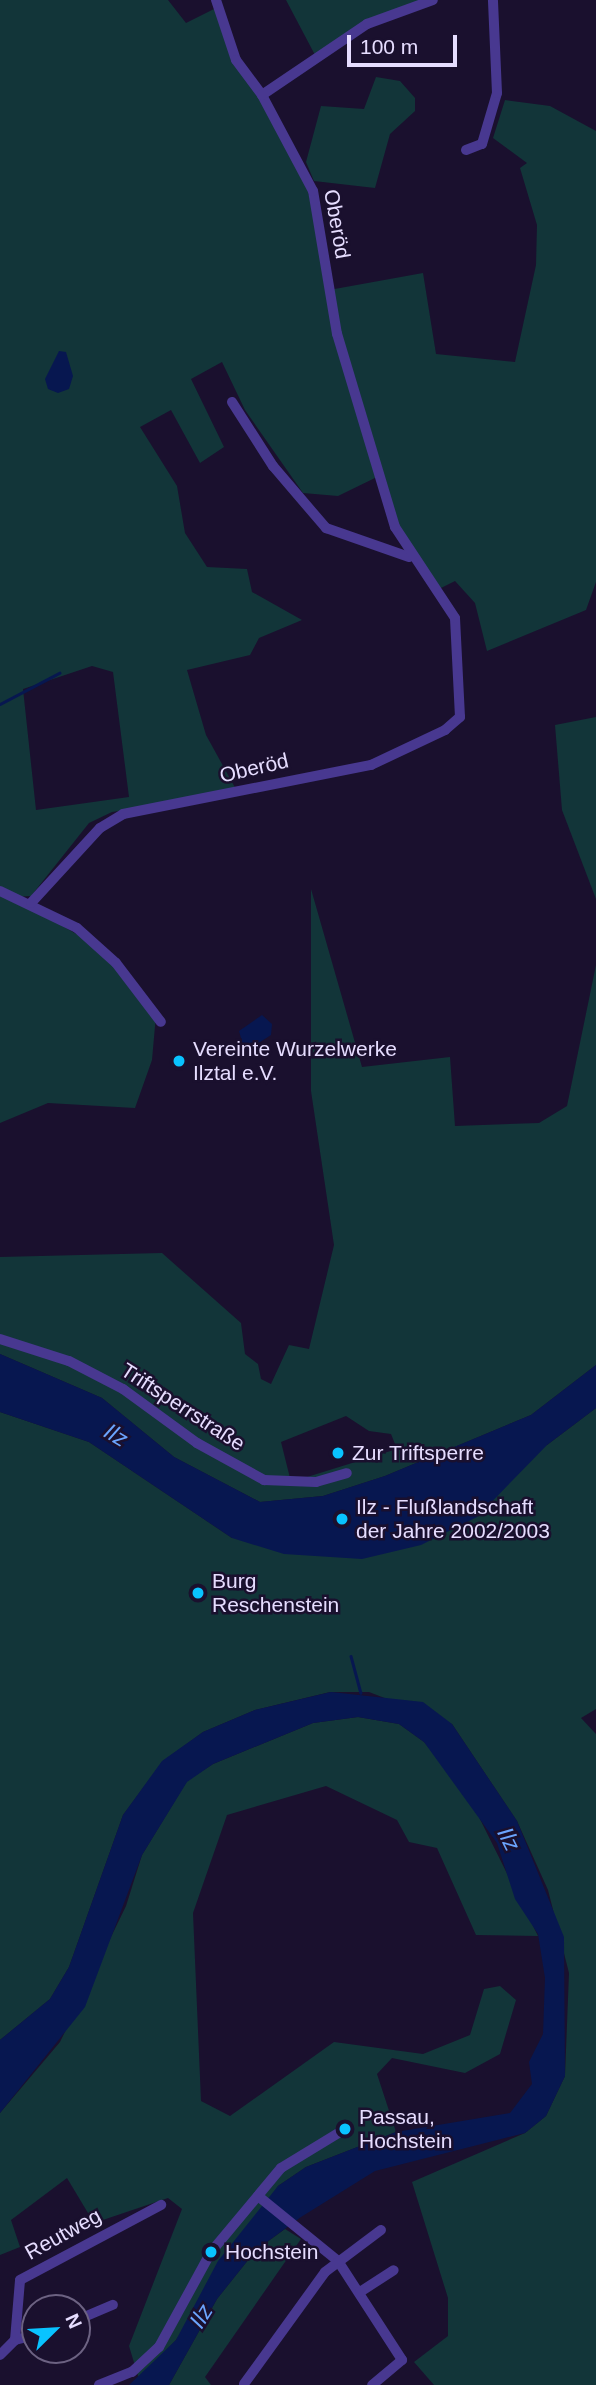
<!DOCTYPE html>
<meta charset="utf-8">
<style>
body{margin:0}
#map{position:relative;width:596px;height:2385px;overflow:hidden;background:#1a102e;font-family:Arial,sans-serif}
div>[style]{position:absolute}
.green>*{inset:0;background:#123539}
.water>*{inset:0;background:#071750}
.stream>*{height:2.5px;margin:-1.25px;padding:0 1.25px;transform-origin:1.25px;border-radius:1.25px;background:#071750}
.minor>*{height:10px;margin:-5px;padding:0 5px;transform-origin:5px;border-radius:5px;background:#483890}
.dots>*{width:19px;height:19px;translate:-50% -50%;box-sizing:border-box;border:4px solid #1a102e;border-radius:50%}
span{translate:-50% -50%;white-space:nowrap;text-align:center;line-height:1.15;-webkit-text-stroke:5px #1a102e;paint-order:stroke}
.street-label{font-size:21px;color:#e6ddff}
.poi-label{font-size:21px;color:#e6ddff}
.left{translate:0 -50%;text-align:left}
.water-label{font-size:23px;color:#6ba5ff;font-style:italic}
.north{position:absolute;left:21px;top:2294px;width:70px;height:70px;box-sizing:border-box;background:#1a102e;border:2px solid #6c6282;border-radius:50%;rotate:66deg;font-size:19px;font-weight:700;line-height:28px;text-align:center;color:#e6ddff}
.north::after{content:'';display:block;margin:auto;width:24px;height:32px;background:#09c3ff;clip-path:polygon(50% 0,100% 100%,50% 72%,0 100%)}
.scale{position:absolute;left:347px;top:35px;width:110px;height:32px;box-sizing:border-box;border:4px solid #e6ddff;border-top:0;padding-left:9px;font-size:21px;line-height:24px;white-space:nowrap;color:#e6ddff;-webkit-text-stroke:5px #1a102e;paint-order:stroke}
</style>
<div id="map">
<div class="green">
<i style="clip-path:polygon(evenodd,0 0,168px 0,186px 23px,216px 8px,231px 57px,302px 162px,329px 290px,423px 273px,436px 354px,515px 362px,536px 265px,537px 225px,520px 168px,527px 163px,493px 138px,505px 100px,550px 106px,596px 131px,596px 582px,586px 610px,487px 651px,475px 603px,455px 581px,441px 588px,409px 557px,377px 477px,338px 496px,303px 493px,245px 410px,222px 362px,191px 379px,224px 447px,200px 463px,171px 410px,140px 427px,177px 486px,185px 533px,207px 567px,247px 569px,252px 592px,302px 620px,259px 638px,250px 655px,187px 670px,206px 735px,238px 793px,112px 812px,89px 823px,31px 896px,12px 897px,92px 943px,156px 1015px,152px 1060px,135px 1108px,48px 1103px,0 1123px,0 0,92px 666px,113px 672px,129px 797px,36px 810px,23px 689px,92px 666px)"></i>
<i style="clip-path:polygon(286px 0,433px 0,367px 24px,315px 55px)"></i>
<i style="clip-path:polygon(376px 77px,400px 81px,415px 98px,415px 111px,390px 134px,375px 188px,314px 181px,306px 162px,321px 106px,364px 109px)"></i>
<i style="clip-path:polygon(596px 717px,596px 899px,562px 810px,555px 725px)"></i>
<i style="clip-path:polygon(evenodd,311px 889px,362px 1067px,450px 1057px,455px 1126px,539px 1123px,567px 1106px,596px 965px,596px 1365px,531px 1415px,385px 1476px,323px 1496px,260px 1502px,174px 1457px,102px 1398px,0 1354px,0 1257px,162px 1253px,241px 1323px,245px 1354px,258px 1364px,261px 1379px,271px 1384px,289px 1345px,309px 1349px,334px 1245px,311px 1091px,311px 889px,346px 1416px,369px 1431px,391px 1434px,397px 1449px,291px 1482px,281px 1442px,346px 1416px)"></i>
<i style="clip-path:polygon(596px 1408px,596px 1709px,581px 1718px,596px 1734px,596px 2385px,434px 2385px,414px 2362px,448px 2336px,448px 2298px,412px 2182px,525px 2133px,546px 2116px,565px 2076px,569px 1973px,548px 1890px,517px 1821px,452px 1724px,369px 1692px,330px 1692px,255px 1710px,203px 1732px,163px 1761px,123px 1815px,69px 1967px,50px 1999px,0 2040px,0 1412px,89px 1442px,232px 1538px,547px 1445px)"></i>
<i style="clip-path:polygon(358px 1717px,399px 1724px,424px 1742px,468px 1795px,538px 1936px,476px 1935px,437px 1848px,409px 1842px,397px 1820px,326px 1786px,227px 1815px,193px 1913px,201px 2101px,230px 2116px,334px 2042px,423px 2054px,470px 2035px,484px 1989px,500px 1986px,516px 2000px,500px 2054px,465px 2073px,392px 2058px,377px 2074px,396px 2132px,306px 2167px,278px 2186px,176px 2340px,139px 2379px,129px 2346px,182px 2209px,168px 2198px,94px 2223px,67px 2178px,11px 2220px,20px 2247px,0 2255px,0 2113px,60px 2042px,126px 1906px,142px 1855px,187px 1781px,213px 1764px,313px 1723px)"></i>
<i style="clip-path:polygon(285px 2229px,301px 2239px,205px 2377px,211px 2385px,169px 2385px,217px 2299px,256px 2250px)"></i>
</div>
<div class="water">
<i style="clip-path:polygon(59px 351px,66px 352px,73px 376px,69px 389px,58px 393px,48px 389px,45px 379px)"></i>
<i style="clip-path:polygon(262px 1015px,272px 1024px,271px 1035px,245px 1052px,239px 1031px)"></i>
<i style="clip-path:polygon(0 1354px,102px 1398px,174px 1457px,260px 1502px,323px 1496px,385px 1476px,531px 1415px,596px 1365px,596px 1408px,547px 1445px,477px 1517px,421px 1545px,362px 1559px,284px 1554px,232px 1538px,89px 1442px,0 1412px)"></i>
<i style="clip-path:polygon(331px 1692px,423px 1702px,452px 1724px,517px 1821px,564px 1937px,565px 2076px,546px 2116px,525px 2133px,375px 2171px,301px 2217px,256px 2250px,217px 2299px,169px 2385px,129px 2385px,176px 2340px,218px 2261px,278px 2186px,306px 2167px,396px 2132px,510px 2113px,532px 2084px,529px 2062px,543px 2034px,545px 1978px,538px 1934px,515px 1899px,497px 1843px,424px 1742px,399px 1724px,358px 1717px,313px 1723px,213px 1764px,187px 1782px,142px 1855px,85px 2007px,0 2113px,0 2040px,50px 1999px,69px 1967px,123px 1815px,162px 1761px,203px 1732px,255px 1710px)"></i>
</div>
<div class="stream">
<i style="left:0;top:704px;width:67px;rotate:-27.7deg"></i>
<i style="left:351px;top:1656px;width:38px;rotate:75deg"></i>
</div>
<div class="minor">
<i style="left:216px;top:0;width:63px;rotate:71.6deg"></i>
<i style="left:236px;top:60px;width:44px;rotate:53.4deg"></i>
<i style="left:466px;top:150px;width:17px;rotate:-21deg"></i>
<i style="left:482px;top:144px;width:53px;rotate:-73.6deg"></i>
<i style="left:497px;top:93px;width:93px;rotate:-92.5deg"></i>
<i style="left:232px;top:402px;width:76px;rotate:57.4deg"></i>
<i style="left:273px;top:466px;width:82px;rotate:49.5deg"></i>
<i style="left:326px;top:528px;width:88px;rotate:19.3deg"></i>
<i style="left:0;top:891px;width:85px;rotate:25.7deg"></i>
<i style="left:77px;top:928px;width:52px;rotate:41.9deg"></i>
<i style="left:116px;top:963px;width:74px;rotate:52.7deg"></i>
<i style="left:31px;top:903px;width:102px;rotate:-47.4deg"></i>
<i style="left:100px;top:828px;width:27px;rotate:-31deg"></i>
<i style="left:123px;top:814px;width:253px;rotate:-11.2deg"></i>
<i style="left:371px;top:765px;width:82px;rotate:-25.3deg"></i>
<i style="left:445px;top:730px;width:20px;rotate:-41deg"></i>
<i style="left:460px;top:717px;width:99px;rotate:-92.9deg"></i>
<i style="left:455px;top:618px;width:109px;rotate:-123.4deg"></i>
<i style="left:395px;top:527px;width:202px;rotate:-106.7deg"></i>
<i style="left:337px;top:334px;width:145px;rotate:-99.5deg"></i>
<i style="left:313px;top:191px;width:109px;rotate:-118deg"></i>
<i style="left:262px;top:95px;width:127px;rotate:-34.1deg"></i>
<i style="left:367px;top:24px;width:70px;rotate:-20deg"></i>
<i style="left:0;top:1339px;width:72px;rotate:17.7deg"></i>
<i style="left:69px;top:1361px;width:61px;rotate:27.4deg"></i>
<i style="left:123px;top:1389px;width:92px;rotate:36.1deg"></i>
<i style="left:197px;top:1443px;width:77px;rotate:28.9deg"></i>
<i style="left:264px;top:1480px;width:52px;rotate:2.2deg"></i>
<i style="left:316px;top:1482px;width:32px;rotate:-16deg"></i>
<i style="left:258px;top:2196px;width:103px;rotate:39.1deg"></i>
<i style="left:338px;top:2261px;width:118px;rotate:57.1deg"></i>
<i style="left:402px;top:2360px;width:39px;rotate:140deg"></i>
<i style="left:360px;top:2292px;width:40px;rotate:-32.9deg"></i>
<i style="left:77px;top:2320px;width:39px;rotate:-23deg"></i>
<i style="left:15px;top:2340px;width:21px;rotate:-14deg"></i>
<i style="left:0;top:2355px;width:21px;rotate:-45deg"></i>
<i style="left:15px;top:2340px;width:60px;rotate:-85.2deg"></i>
<i style="left:20px;top:2280px;width:160px;rotate:-28deg"></i>
<i style="left:244px;top:2384px;width:138px;rotate:-54.1deg"></i>
<i style="left:325px;top:2272px;width:70px;rotate:-36.9deg"></i>
<i style="left:99px;top:2385px;width:35px;rotate:-22deg"></i>
<i style="left:132px;top:2372px;width:37px;rotate:-43deg"></i>
<i style="left:159px;top:2347px;width:108px;rotate:-61.3deg"></i>
<i style="left:211px;top:2252px;width:109px;rotate:-50.2deg"></i>
<i style="left:281px;top:2168px;width:75px;rotate:-31.4deg"></i>
</div>
<div class="dots">
<i style="left:179px;top:1061px;background:#09c3ff"></i>
<i style="left:338px;top:1453px;background:#09c3ff"></i>
<i style="left:342px;top:1519px;background:#09c3ff"></i>
<i style="left:198px;top:1593px;background:#09c3ff"></i>
<i style="left:345px;top:2129px;background:#09c3ff"></i>
<i style="left:211px;top:2252px;background:#09c3ff"></i>
</div>
<div class="street-label">
<span style="left:337px;top:224px;rotate:80deg">Oberöd</span>
<span style="left:254px;top:768px;rotate:-13deg">Oberöd</span>
<span style="left:183px;top:1407px;rotate:33deg">Triftsperrstraße</span>
<span style="left:63px;top:2234px;rotate:-29deg">Reutweg</span>
</div>
<div class="poi-label">
<span class="left" style="left:193px;top:1061px">Vereinte Wurzelwerke<br>Ilztal e.V.</span>
<span class="left" style="left:352px;top:1453px">Zur Triftsperre</span>
<span class="left" style="left:356px;top:1519px">Ilz - Flußlandschaft<br>der Jahre 2002/2003</span>
<span class="left" style="left:212px;top:1593px">Burg<br>Reschenstein</span>
<span class="left" style="left:359px;top:2129px">Passau,<br>Hochstein</span>
<span class="left" style="left:225px;top:2252px">Hochstein</span>
</div>
<div class="water-label">
<span style="left:116px;top:1435px;rotate:31deg">Ilz</span>
<span style="left:509px;top:1839px;rotate:63deg">Ilz</span>
<span style="left:201px;top:2316px;rotate:-58deg">Ilz</span>
</div>
<div class="north">N</div>
<div class="scale">100 m</div>
</div>
